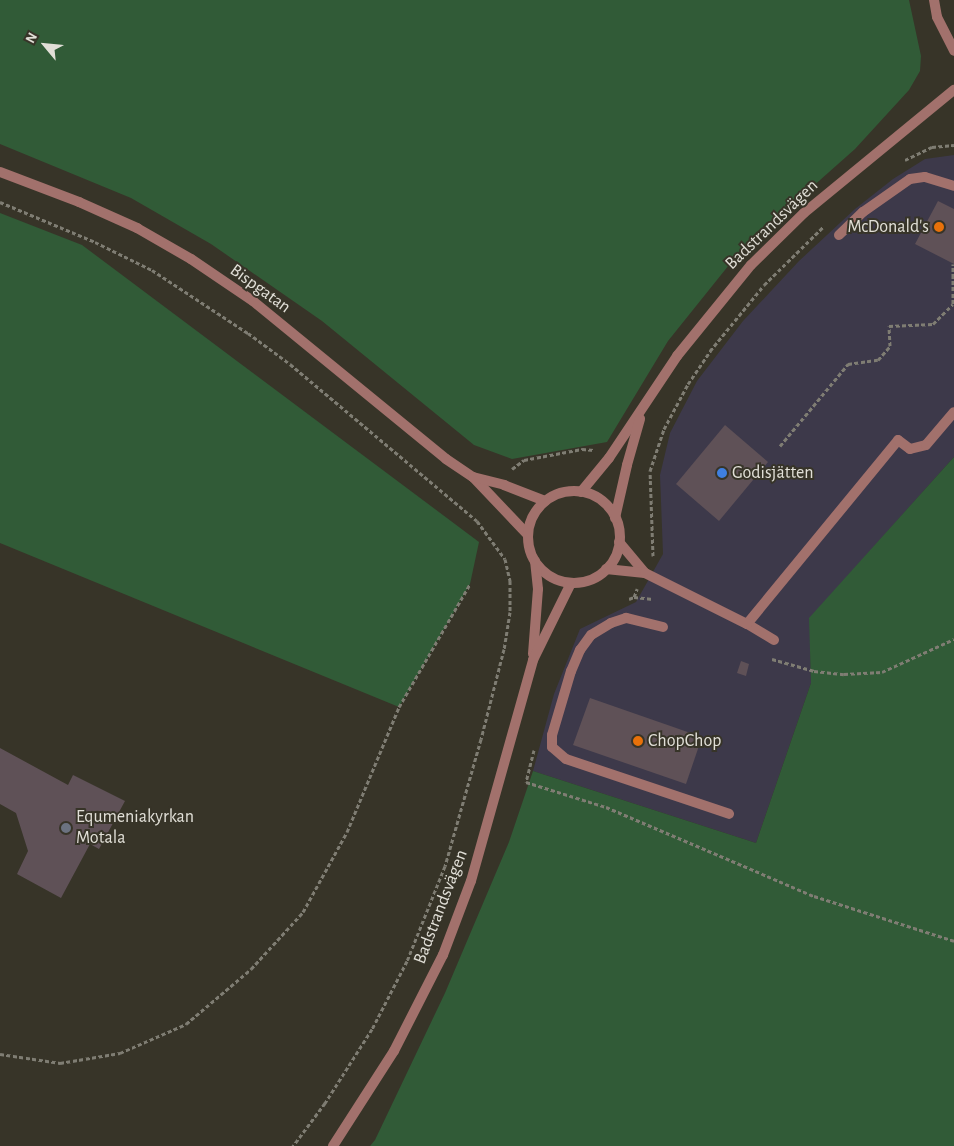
<!DOCTYPE html>
<meta charset="utf-8">
<style>
body{margin:0}
#map{position:relative;width:954px;height:1146px;overflow:hidden;background:#373428;font-family:"Alegreya Sans",sans-serif}
div>[style]{position:absolute}
.commercial>*{inset:0;background:#3d394a}
.green>*{inset:0;background:#315b37}
.building>*{inset:0;background:#5f5157}
.path>*{height:3px;margin-top:-1.5px;transform-origin:0;background:repeating-linear-gradient(90deg,#7f7d73 0 4px,transparent 0 6.5px)}
.service>*{height:10px;margin:-5px;padding:0 5px;transform-origin:5px;border-radius:5px;background:#a2716c}
.minor>*{height:10px;margin:-5px;padding:0 5px;transform-origin:5px;border-radius:5px;background:#a2716c}
.minor>.ring{margin:-5px;padding:0;box-sizing:content-box;background:none;border:10px solid #a2716c;border-radius:50%}
.tertiary>*{height:10px;margin:-5px;padding:0 5px;transform-origin:5px;border-radius:5px;background:#a2716c}
.dots>*{width:14px;height:14px;translate:-50% -50%;box-sizing:border-box;border:2px solid #373428;border-radius:50%}
span{translate:-50% -50%;white-space:nowrap;text-align:center;line-height:1.15;-webkit-text-stroke:4px #373428;paint-order:stroke}
.street-label{font-size:18px;color:#e1dfd7}
.poi-label{font-size:18px;color:#e1dfd7}
.right{translate:-100% -50%;text-align:right}
.left{translate:0 -50%;text-align:left}
.north{position:absolute;left:20px;top:20px;width:50px;height:50px;-webkit-text-stroke:4px #373428;paint-order:stroke;rotate:298deg;font-size:14px;font-weight:700;line-height:20px;text-align:center;color:#e1dfd7}
.north::after{content:'';display:block;margin:auto;width:18px;height:22px;background:#e1dfd7;clip-path:polygon(50% 0,100% 100%,50% 72%,0 100%)}
</style>
<div id="map">
<div class="commercial">
<i style="clip-path:polygon(954px 155px,954px 457px,810px 618px,811px 683px,756px 843px,533px 771px,554px 694px,580px 629px,636px 602px,663px 554px,660px 475px,670px 433px,697px 381px,743px 321px,799px 261px,855px 209px,893px 179px,925px 159px)"></i>
</div>
<div class="green">
<i style="clip-path:polygon(0 0,909px 0,921px 56px,920px 71px,909px 90px,855px 149px,741px 250px,668px 341px,607px 442px,512px 459px,474px 445px,322px 321px,211px 244px,131px 198px,0 144px)"></i>
<i style="clip-path:polygon(0 213px,82px 245px,479px 542px,470px 584px,399px 707px,0 543px)"></i>
<i style="clip-path:polygon(954px 457px,954px 1146px,370px 1146px,375px 1140px,445px 993px,509px 842px,533px 771px,756px 843px,811px 683px,809px 618px)"></i>
</div>
<div class="building">
<i style="clip-path:polygon(938px 201px,954px 209px,954px 264px,915px 244px)"></i>
<i style="clip-path:polygon(725px 425px,768px 462px,719px 521px,676px 484px)"></i>
<i style="clip-path:polygon(741px 661px,749px 664px,746px 676px,737px 673px)"></i>
<i style="clip-path:polygon(590px 698px,702px 737px,686px 784px,573px 745px)"></i>
<i style="clip-path:polygon(0 748px,68px 785px,73px 775px,125px 801px,99px 849px,90px 844px,61px 898px,17px 874px,28px 851px,16px 813px,0 804px)"></i>
</div>
<div class="path">
<i style="left:905px;top:160px;width:30px;rotate:-26deg"></i>
<i style="left:932px;top:147px;width:22px;rotate:-5deg"></i>
<i style="left:0;top:202px;width:103px;rotate:22.8deg"></i>
<i style="left:95px;top:242px;width:64px;rotate:26.2deg"></i>
<i style="left:152px;top:270px;width:115px;rotate:33.3deg"></i>
<i style="left:248px;top:333px;width:52px;rotate:36.4deg"></i>
<i style="left:290px;top:364px;width:244px;rotate:40deg"></i>
<i style="left:477px;top:521px;width:47px;rotate:53.6deg"></i>
<i style="left:505px;top:559px;width:23px;rotate:77deg"></i>
<i style="left:510px;top:581px;width:31px;rotate:90deg"></i>
<i style="left:510px;top:612px;width:37px;rotate:99deg"></i>
<i style="left:504px;top:649px;width:93px;rotate:104.3deg"></i>
<i style="left:481px;top:739px;width:132px;rotate:105.8deg"></i>
<i style="left:445px;top:866px;width:102px;rotate:111.8deg"></i>
<i style="left:407px;top:961px;width:76px;rotate:117.2deg"></i>
<i style="left:372px;top:1029px;width:88px;rotate:122.4deg"></i>
<i style="left:325px;top:1103px;width:54px;rotate:126.7deg"></i>
<i style="left:780px;top:446px;width:107px;rotate:-50.3deg"></i>
<i style="left:848px;top:364px;width:30px;rotate:-8deg"></i>
<i style="left:878px;top:360px;width:18px;rotate:-49deg"></i>
<i style="left:890px;top:346px;width:20px;rotate:-93deg"></i>
<i style="left:889px;top:326px;width:44px;rotate:-2.6deg"></i>
<i style="left:933px;top:324px;width:28px;rotate:-45deg"></i>
<i style="left:953px;top:304px;width:40px;rotate:-90deg"></i>
<i style="left:512px;top:469px;width:15px;rotate:-37deg"></i>
<i style="left:524px;top:460px;width:59px;rotate:-10.7deg"></i>
<i style="left:582px;top:449px;width:12px;rotate:5deg"></i>
<i style="left:653px;top:556px;width:85px;rotate:-92deg"></i>
<i style="left:650px;top:471px;width:44px;rotate:-71.6deg"></i>
<i style="left:664px;top:429px;width:51px;rotate:-61.9deg"></i>
<i style="left:688px;top:384px;width:40px;rotate:-56deg"></i>
<i style="left:710px;top:351px;width:85px;rotate:-50.7deg"></i>
<i style="left:764px;top:285px;width:83px;rotate:-44.5deg"></i>
<i style="left:634px;top:597px;width:19px;rotate:6deg"></i>
<i style="left:629px;top:599px;width:5px;rotate:-22deg"></i>
<i style="left:634px;top:597px;width:9px;rotate:-69deg"></i>
<i style="left:772px;top:659px;width:44px;rotate:15.9deg"></i>
<i style="left:814px;top:671px;width:30px;rotate:6deg"></i>
<i style="left:844px;top:674px;width:38px;rotate:-3deg"></i>
<i style="left:882px;top:672px;width:79px;rotate:-24.6deg"></i>
<i style="left:534px;top:750px;width:33px;rotate:104deg"></i>
<i style="left:526px;top:782px;width:84px;rotate:17.4deg"></i>
<i style="left:606px;top:807px;width:226px;rotate:23.2deg"></i>
<i style="left:814px;top:896px;width:147px;rotate:17.8deg"></i>
<i style="left:0;top:1054px;width:61px;rotate:8.5deg"></i>
<i style="left:60px;top:1063px;width:61px;rotate:-9.5deg"></i>
<i style="left:120px;top:1053px;width:72px;rotate:-23.7deg"></i>
<i style="left:186px;top:1024px;width:85px;rotate:-40.2deg"></i>
<i style="left:251px;top:969px;width:77px;rotate:-47.6deg"></i>
<i style="left:303px;top:912px;width:91px;rotate:-61.2deg"></i>
<i style="left:347px;top:832px;width:135px;rotate:-67.4deg"></i>
<i style="left:399px;top:707px;width:142px;rotate:-60deg"></i>
</div>
<div class="service">
<i style="left:839px;top:235px;width:33px;rotate:-44deg"></i>
<i style="left:863px;top:212px;width:57px;rotate:-35.1deg"></i>
<i style="left:910px;top:179px;width:15px;rotate:-8deg"></i>
<i style="left:925px;top:177px;width:30px;rotate:17deg"></i>
<i style="left:663px;top:627px;width:38px;rotate:-166deg"></i>
<i style="left:626px;top:618px;width:16px;rotate:162deg"></i>
<i style="left:611px;top:623px;width:23px;rotate:149deg"></i>
<i style="left:591px;top:635px;width:19px;rotate:126deg"></i>
<i style="left:580px;top:650px;width:23px;rotate:113deg"></i>
<i style="left:571px;top:671px;width:67px;rotate:106.5deg"></i>
<i style="left:552px;top:735px;width:12px;rotate:90deg"></i>
<i style="left:552px;top:747px;width:18px;rotate:41deg"></i>
<i style="left:566px;top:759px;width:172px;rotate:18.6deg"></i>
<i style="left:774px;top:640px;width:31px;rotate:-149deg"></i>
<i style="left:747px;top:624px;width:238px;rotate:-50.6deg"></i>
<i style="left:898px;top:440px;width:15px;rotate:37deg"></i>
<i style="left:910px;top:449px;width:16px;rotate:-14deg"></i>
<i style="left:926px;top:445px;width:43px;rotate:-49.7deg"></i>
</div>
<div class="minor">
<i style="left:0;top:172px;width:85px;rotate:20.8deg"></i>
<i style="left:79px;top:202px;width:64px;rotate:24.1deg"></i>
<i style="left:137px;top:228px;width:62px;rotate:29.9deg"></i>
<i style="left:191px;top:259px;width:75px;rotate:34.1deg"></i>
<i style="left:253px;top:301px;width:249px;rotate:39.3deg"></i>
<i style="left:446px;top:459px;width:32px;rotate:34deg"></i>
<i style="left:473px;top:477px;width:80px;rotate:46.5deg"></i>
<i style="left:473px;top:477px;width:32px;rotate:14deg"></i>
<i style="left:504px;top:485px;width:44px;rotate:21.3deg"></i>
<i class="ring" style="left:528px;top:491px;width:82px;height:82px"></i>
<i style="left:581px;top:492px;width:44px;rotate:-50.5deg"></i>
<i style="left:609px;top:458px;width:123px;rotate:-56.3deg"></i>
<i style="left:677px;top:356px;width:117px;rotate:-50.9deg"></i>
<i style="left:751px;top:265px;width:74px;rotate:-44.5deg"></i>
<i style="left:804px;top:213px;width:194px;rotate:-39.4deg"></i>
<i style="left:615px;top:518px;width:54px;rotate:-77.2deg"></i>
<i style="left:627px;top:465px;width:48px;rotate:-74.2deg"></i>
<i style="left:619px;top:542px;width:40px;rotate:50deg"></i>
<i style="left:606px;top:569px;width:39px;rotate:6deg"></i>
<i style="left:645px;top:573px;width:114px;rotate:26.6deg"></i>
<i style="left:533px;top:654px;width:65px;rotate:-85.6deg"></i>
<i style="left:538px;top:589px;width:28px;rotate:-96deg"></i>
<i style="left:333px;top:1146px;width:113px;rotate:-57.3deg"></i>
<i style="left:394px;top:1051px;width:108px;rotate:-63deg"></i>
<i style="left:443px;top:955px;width:79px;rotate:-69.3deg"></i>
<i style="left:471px;top:881px;width:230px;rotate:-74.3deg"></i>
<i style="left:533px;top:660px;width:86px;rotate:-63.7deg"></i>
</div>
<div class="tertiary">
<i style="left:934px;top:0;width:17px;rotate:80deg"></i>
<i style="left:937px;top:17px;width:38px;rotate:63deg"></i>
</div>
<div class="dots">
<i style="left:939px;top:227px;background:#e8710a"></i>
<i style="left:722px;top:473px;background:#3f7fe0"></i>
<i style="left:638px;top:741px;background:#e8710a"></i>
<i style="left:66px;top:828px;background:#6b7280"></i>
</div>
<div class="street-label">
<span style="left:772px;top:225px;rotate:-44deg">Badstrandsvägen</span>
<span style="left:260px;top:289px;rotate:36deg">Bispgatan</span>
<span style="left:441px;top:907px;rotate:-69deg">Badstrandsvägen</span>
</div>
<div class="poi-label">
<span class="right" style="left:929px;top:227px">McDonald's</span>
<span class="left" style="left:732px;top:473px">Godisjätten</span>
<span class="left" style="left:648px;top:741px">ChopChop</span>
<span class="left" style="left:76px;top:828px">Equmeniakyrkan<br>Motala</span>
</div>
<div class="north">N</div>
</div>
